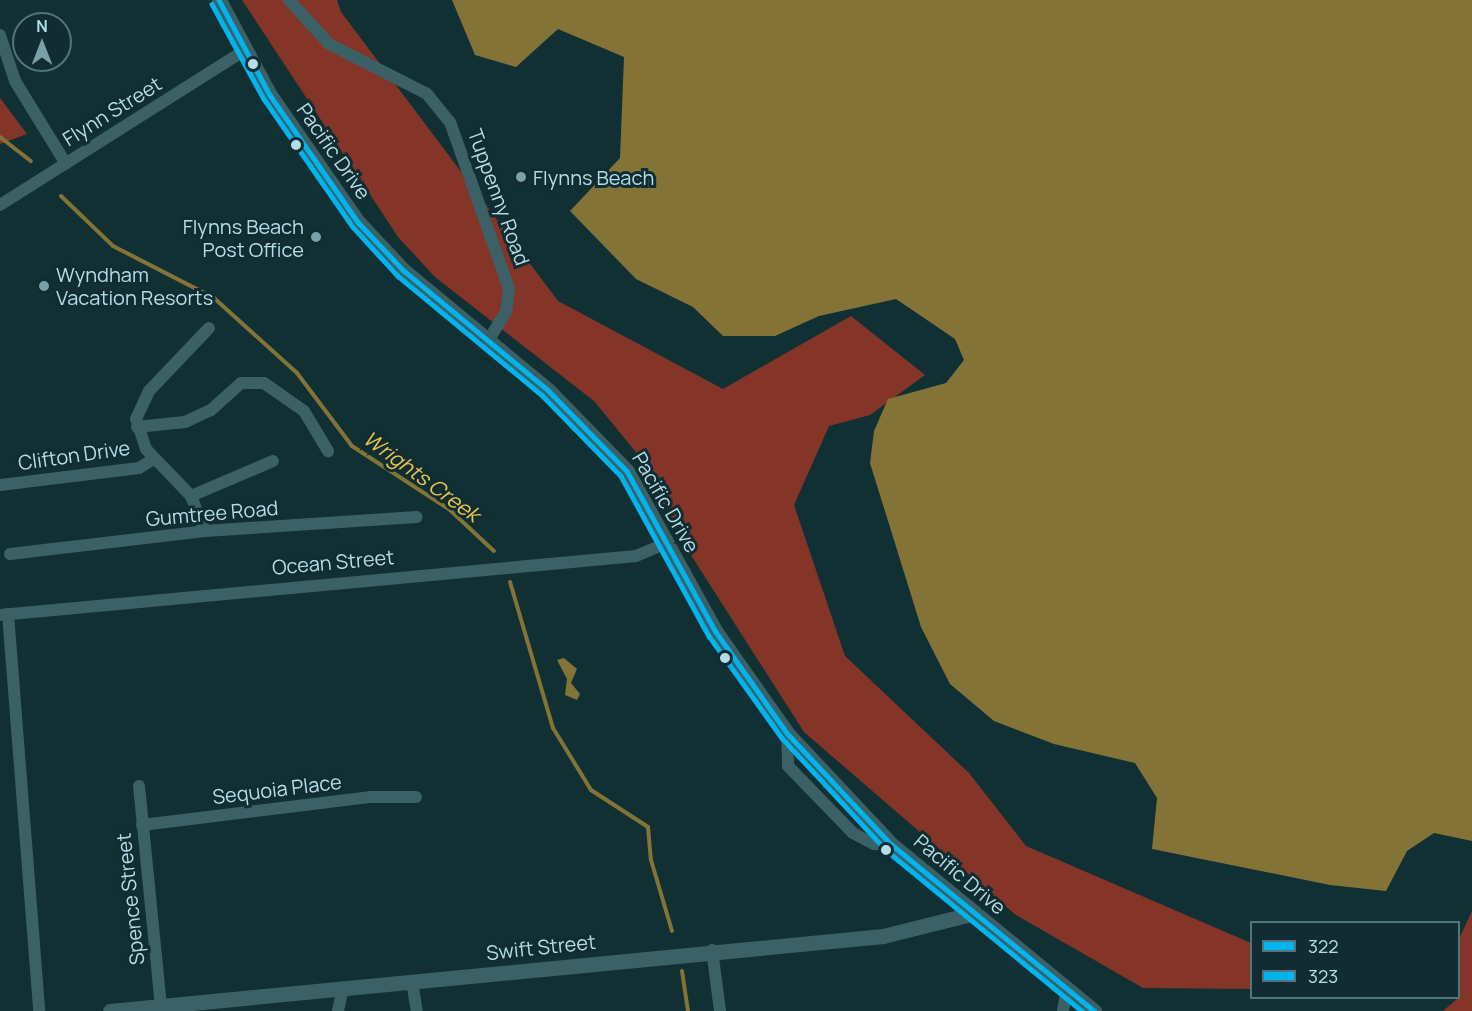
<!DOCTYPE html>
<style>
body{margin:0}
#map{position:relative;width:1472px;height:1011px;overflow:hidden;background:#113034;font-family:Manrope,sans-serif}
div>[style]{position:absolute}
.green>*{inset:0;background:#853528}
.water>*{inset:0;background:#847337}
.stream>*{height:4px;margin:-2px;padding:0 2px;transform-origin:2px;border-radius:2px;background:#847337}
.minor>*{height:12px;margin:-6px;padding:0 6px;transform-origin:6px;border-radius:6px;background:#3b6167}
.tertiary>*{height:15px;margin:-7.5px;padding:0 7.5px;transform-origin:7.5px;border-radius:7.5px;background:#3b6167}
.bus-1>*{height:4.5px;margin:-2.25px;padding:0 2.25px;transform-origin:2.25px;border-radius:2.25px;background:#00b5ef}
.bus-2>*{height:4.5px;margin:-2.25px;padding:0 2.25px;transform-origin:2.25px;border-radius:2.25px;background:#00b5ef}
.dots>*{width:16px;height:16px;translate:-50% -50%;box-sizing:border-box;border:3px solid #112d33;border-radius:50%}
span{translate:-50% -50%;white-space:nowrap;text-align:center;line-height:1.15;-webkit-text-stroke:6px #112d33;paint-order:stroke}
.street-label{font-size:20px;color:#b4dee6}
.poi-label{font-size:20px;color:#b4dee6}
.left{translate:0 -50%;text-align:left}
.right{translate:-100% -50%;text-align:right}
.water-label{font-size:21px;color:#eac549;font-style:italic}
.legend{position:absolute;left:1250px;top:921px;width:210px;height:78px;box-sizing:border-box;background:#112d33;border:2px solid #52747b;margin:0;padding:8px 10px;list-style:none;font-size:18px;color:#b4dee6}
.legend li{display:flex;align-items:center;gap:12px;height:30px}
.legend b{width:30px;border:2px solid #52747b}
.north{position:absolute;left:12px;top:12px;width:60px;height:60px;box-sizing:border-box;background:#112d33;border:2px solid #52747b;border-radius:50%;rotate:0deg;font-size:16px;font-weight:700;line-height:24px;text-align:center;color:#b4dee6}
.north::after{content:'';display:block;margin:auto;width:21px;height:27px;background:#7ba1a8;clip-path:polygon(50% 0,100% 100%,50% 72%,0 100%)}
</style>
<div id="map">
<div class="green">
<i style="clip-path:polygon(242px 0,337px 0,341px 12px,558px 301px,723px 389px,851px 316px,925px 375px,870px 415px,829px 426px,794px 505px,845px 656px,969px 773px,1026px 846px,1251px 943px,1251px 989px,1143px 988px,1016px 915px,804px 732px,689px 552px,635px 451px,594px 401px,435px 277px,398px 237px)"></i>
<i style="clip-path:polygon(0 98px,27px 134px,0 144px)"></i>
<i style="clip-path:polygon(1472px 911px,1472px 1011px,1443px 1011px,1458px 998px,1459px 939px)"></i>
</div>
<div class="water">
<i style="clip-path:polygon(452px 0,1472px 0,1472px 841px,1434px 833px,1407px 851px,1386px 891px,1330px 885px,1152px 849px,1157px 798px,1135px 763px,1054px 744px,994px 721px,950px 684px,921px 627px,870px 463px,874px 431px,888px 399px,946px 383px,964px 360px,955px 339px,896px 299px,819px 316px,775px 336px,723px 336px,693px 307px,636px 279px,570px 211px,620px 158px,624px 57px,558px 29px,516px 67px,475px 55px)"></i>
<i style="clip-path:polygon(564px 658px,577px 669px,571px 683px,580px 694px,577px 700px,565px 695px,567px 679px,557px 660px)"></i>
</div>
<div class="stream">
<i style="left:0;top:137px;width:39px;rotate:38deg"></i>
<i style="left:61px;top:196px;width:72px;rotate:43.9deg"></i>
<i style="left:113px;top:246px;width:114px;rotate:27.2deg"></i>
<i style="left:214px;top:298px;width:112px;rotate:42.1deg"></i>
<i style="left:297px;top:373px;width:91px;rotate:53deg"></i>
<i style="left:352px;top:446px;width:117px;rotate:33.1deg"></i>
<i style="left:450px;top:510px;width:60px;rotate:43deg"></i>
<i style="left:510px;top:582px;width:152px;rotate:73.6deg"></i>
<i style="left:553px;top:728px;width:73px;rotate:58.5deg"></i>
<i style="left:591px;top:790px;width:68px;rotate:33deg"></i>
<i style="left:648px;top:827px;width:33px;rotate:85deg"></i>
<i style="left:651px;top:860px;width:74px;rotate:73.5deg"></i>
<i style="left:682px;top:971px;width:40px;rotate:81.5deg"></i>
</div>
<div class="minor">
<i style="left:289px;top:0;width:59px;rotate:47.7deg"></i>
<i style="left:329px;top:44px;width:110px;rotate:27deg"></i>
<i style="left:427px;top:94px;width:36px;rotate:51deg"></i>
<i style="left:450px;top:122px;width:177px;rotate:70.5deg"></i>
<i style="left:509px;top:289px;width:23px;rotate:97deg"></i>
<i style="left:506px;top:312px;width:36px;rotate:122deg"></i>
<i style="left:0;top:35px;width:48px;rotate:71.9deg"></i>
<i style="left:15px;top:81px;width:97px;rotate:58.4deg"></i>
<i style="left:0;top:205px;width:290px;rotate:-32.3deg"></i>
<i style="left:137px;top:427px;width:48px;rotate:-5.9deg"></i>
<i style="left:185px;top:422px;width:29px;rotate:-25deg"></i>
<i style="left:211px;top:410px;width:40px;rotate:-42deg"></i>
<i style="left:241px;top:383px;width:23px"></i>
<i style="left:264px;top:383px;width:49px;rotate:35deg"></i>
<i style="left:304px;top:411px;width:47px;rotate:59deg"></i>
<i style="left:0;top:485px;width:140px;rotate:-7deg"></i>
<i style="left:139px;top:468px;width:15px;rotate:-32deg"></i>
<i style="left:191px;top:496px;width:89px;rotate:-23.1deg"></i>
<i style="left:205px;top:531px;width:38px;rotate:-112deg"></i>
<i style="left:191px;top:496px;width:65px;rotate:-133.8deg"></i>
<i style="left:146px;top:449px;width:32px;rotate:-108deg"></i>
<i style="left:136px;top:419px;width:31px;rotate:-65deg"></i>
<i style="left:149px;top:391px;width:87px;rotate:-46.4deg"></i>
<i style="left:10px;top:554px;width:196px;rotate:-6.7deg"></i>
<i style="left:205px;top:531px;width:212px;rotate:-3.8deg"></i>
<i style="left:8px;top:614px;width:398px;rotate:85.5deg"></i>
<i style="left:0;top:615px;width:639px;rotate:-5.3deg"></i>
<i style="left:636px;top:556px;width:34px;rotate:-23deg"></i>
<i style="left:787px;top:733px;width:33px;rotate:88deg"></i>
<i style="left:788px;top:766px;width:93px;rotate:45.9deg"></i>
<i style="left:853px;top:833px;width:24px;rotate:28deg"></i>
<i style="left:874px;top:844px;width:17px"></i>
<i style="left:139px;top:786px;width:222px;rotate:84.3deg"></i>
<i style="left:142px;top:825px;width:231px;rotate:-7deg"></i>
<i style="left:371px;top:797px;width:45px"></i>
<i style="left:712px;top:950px;width:62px;rotate:82.5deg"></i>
<i style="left:412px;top:981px;width:30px;rotate:81deg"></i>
<i style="left:338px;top:1011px;width:24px;rotate:-78deg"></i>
<i style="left:1063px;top:1011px;width:22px;rotate:-80deg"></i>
</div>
<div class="tertiary">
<i style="left:219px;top:0;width:108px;rotate:61.8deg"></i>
<i style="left:270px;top:95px;width:155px;rotate:55.3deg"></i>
<i style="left:358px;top:222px;width:66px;rotate:46.8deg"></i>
<i style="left:403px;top:270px;width:188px;rotate:39.6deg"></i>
<i style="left:548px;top:390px;width:113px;rotate:45.7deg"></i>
<i style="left:627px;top:471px;width:184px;rotate:61.1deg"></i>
<i style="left:716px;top:632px;width:123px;rotate:54.9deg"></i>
<i style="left:787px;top:733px;width:152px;rotate:46.9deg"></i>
<i style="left:891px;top:844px;width:263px;rotate:39.4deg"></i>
<i style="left:110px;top:1011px;width:777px;rotate:-5.54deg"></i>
<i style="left:883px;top:936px;width:95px;rotate:-14deg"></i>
</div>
<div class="bus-1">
<i style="left:219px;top:0;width:108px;rotate:61.8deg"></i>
<i style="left:270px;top:95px;width:155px;rotate:55.3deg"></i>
<i style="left:358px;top:222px;width:66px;rotate:46.8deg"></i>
<i style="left:403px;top:270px;width:188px;rotate:39.6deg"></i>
<i style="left:548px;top:390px;width:113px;rotate:45.7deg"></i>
<i style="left:627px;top:471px;width:184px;rotate:61.1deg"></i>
<i style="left:716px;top:632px;width:123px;rotate:54.9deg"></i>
<i style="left:787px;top:733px;width:152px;rotate:46.9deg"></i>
<i style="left:891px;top:844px;width:263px;rotate:39.4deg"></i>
</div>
<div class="bus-2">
<i style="left:212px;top:4px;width:108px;rotate:61.3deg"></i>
<i style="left:264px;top:99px;width:156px;rotate:55.2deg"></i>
<i style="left:353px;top:227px;width:67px;rotate:47.4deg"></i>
<i style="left:398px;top:276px;width:188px;rotate:39.6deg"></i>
<i style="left:543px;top:396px;width:112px;rotate:45.7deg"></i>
<i style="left:621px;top:476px;width:183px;rotate:61.2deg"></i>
<i style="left:709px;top:636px;width:125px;rotate:54.4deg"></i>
<i style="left:782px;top:738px;width:153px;rotate:47.1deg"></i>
<i style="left:886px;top:850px;width:254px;rotate:39.4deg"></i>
</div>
<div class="dots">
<i style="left:253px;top:64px;background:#b4dee6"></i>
<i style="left:296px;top:145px;background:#b4dee6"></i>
<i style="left:521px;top:177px;background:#7ba1a8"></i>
<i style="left:316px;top:237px;background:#7ba1a8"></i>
<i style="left:44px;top:286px;background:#7ba1a8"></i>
<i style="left:725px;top:658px;background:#b4dee6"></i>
<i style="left:886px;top:850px;background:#b4dee6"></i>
</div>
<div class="street-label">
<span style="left:112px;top:111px;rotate:-32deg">Flynn Street</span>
<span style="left:334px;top:151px;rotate:55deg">Pacific Drive</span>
<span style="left:499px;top:197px;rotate:70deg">Tuppenny Road</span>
<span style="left:74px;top:455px;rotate:-8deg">Clifton Drive</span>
<span style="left:666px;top:502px;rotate:60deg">Pacific Drive</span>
<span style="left:212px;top:513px;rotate:-5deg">Gumtree Road</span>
<span style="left:333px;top:562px;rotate:-5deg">Ocean Street</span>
<span style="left:277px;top:789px;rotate:-7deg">Sequoia Place</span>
<span style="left:960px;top:874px;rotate:40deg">Pacific Drive</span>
<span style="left:130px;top:899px;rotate:-96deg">Spence Street</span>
<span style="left:541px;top:947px;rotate:-6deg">Swift Street</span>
</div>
<div class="poi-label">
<span class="left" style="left:533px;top:177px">Flynns Beach</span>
<span class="right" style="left:304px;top:238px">Flynns Beach<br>Post Office</span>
<span class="left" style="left:56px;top:286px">Wyndham<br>Vacation Resorts</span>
</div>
<div class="water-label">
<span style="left:422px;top:476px;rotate:36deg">Wrights Creek</span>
</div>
<ul class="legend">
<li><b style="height:8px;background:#00b5ef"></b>322</li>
<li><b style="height:8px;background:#00b5ef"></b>323</li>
</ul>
<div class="north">N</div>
</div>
